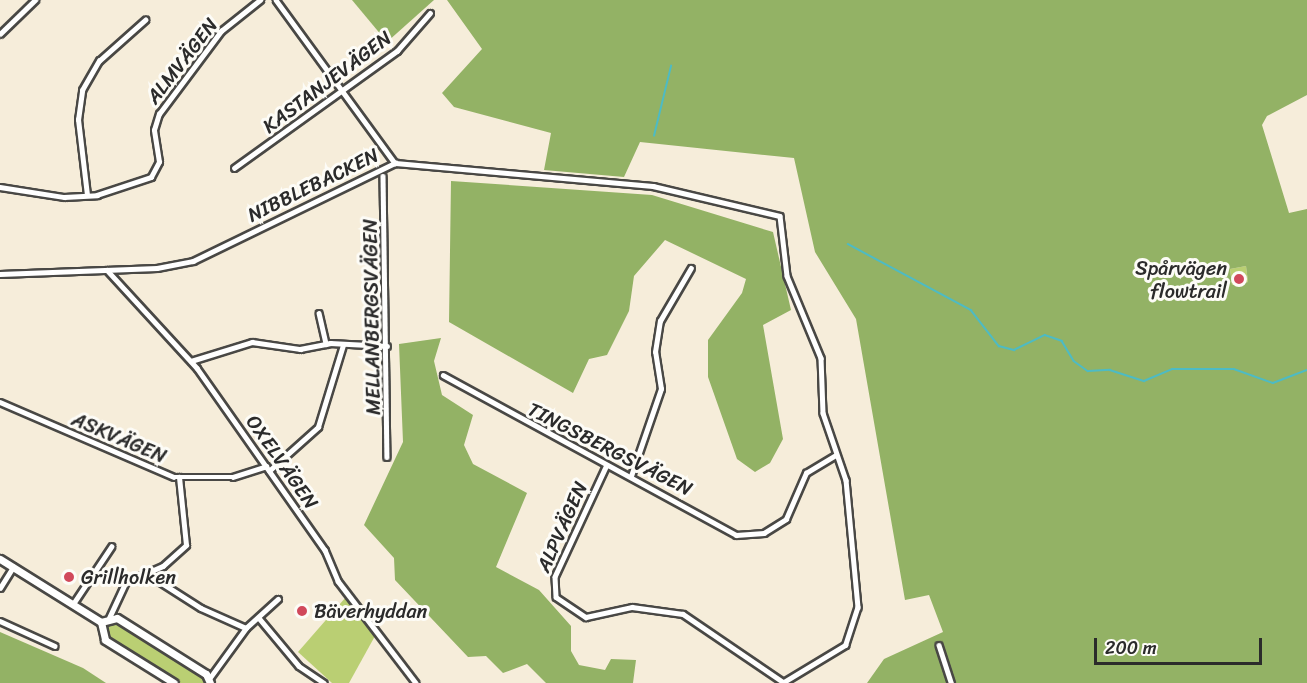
<!DOCTYPE html>
<meta charset="utf-8">
<style>
body{margin:0}
#map{position:relative;width:1307px;height:683px;overflow:hidden;background:#f6edda;font-family:Sriracha,sans-serif}
div>[style]{position:absolute}
.green>*{inset:0;background:#bacf73}
.forest>*{inset:0;background:#93b265}
.stream>*{height:1.5px;margin:-0.75px;padding:0 0.75px;transform-origin:0.75px;border-radius:0.75px;background:#4dbbc4}
.roads{filter:drop-shadow(2px 0 #494845) drop-shadow(-2px 0 #494845) drop-shadow(0 2px #494845) drop-shadow(0 -2px #494845)}
.street>*{height:4.5px;margin:-2.25px;padding:0 2.25px;transform-origin:2.25px;border-radius:2.25px;background:#fff}
.secondary>*{height:7px;margin:-3.5px;padding:0 3.5px;transform-origin:3.5px;border-radius:3.5px;background:#fff}
.dots>*{width:16px;height:16px;translate:-50% -50%;box-sizing:border-box;border:3px solid #fdfcf7;border-radius:50%}
span{translate:-50% -50%;white-space:nowrap;text-align:center;line-height:1.15;-webkit-text-stroke:6px #fdfcf7;paint-order:stroke}
.street-label{font-size:20px;color:#2b2b2b}
.poi-label{font-size:20px;color:#2b2b2b}
.right{translate:-100% -50%;text-align:right}
.left{translate:0 -50%;text-align:left}
.scale{position:absolute;left:1094px;top:638px;width:168px;height:27px;box-sizing:border-box;border:3px solid #2b2b2b;border-top:0;padding-left:8px;font-size:18px;line-height:21px;white-space:nowrap;color:#2b2b2b;-webkit-text-stroke:4px #fdfcf7;paint-order:stroke}
</style>
<div id="map">
<div class="green">
<i style="clip-path:polygon(1246px 266px,1248px 282px,1232px 285px,1230px 269px)"></i>
<i style="clip-path:polygon(346px 597px,375px 636px,349px 683px,332px 683px,298px 652px)"></i>
<i style="clip-path:polygon(119px 622px,200px 673px,206px 683px,179px 683px,116px 645px,108px 639px,105px 624px)"></i>
</div>
<div class="forest">
<i style="clip-path:polygon(352px 0,434px 0,387px 42px)"></i>
<i style="clip-path:polygon(evenodd,447px 0,1307px 0,1307px 95px,1267px 116px,1262px 125px,1289px 213px,1307px 209px,1307px 683px,867px 683px,884px 659px,943px 632px,929px 595px,905px 600px,856px 319px,815px 252px,794px 158px,640px 142px,624px 177px,544px 170px,551px 133px,454px 107px,442px 93px,482px 49px,447px 0,1246px 266px,1248px 282px,1232px 285px,1230px 269px,1246px 266px)"></i>
<i style="clip-path:polygon(451px 181px,652px 195px,773px 232px,791px 310px,763px 325px,783px 439px,770px 463px,755px 472px,737px 459px,708px 377px,708px 340px,742px 293px,746px 279px,665px 240px,634px 276px,629px 311px,607px 355px,589px 359px,573px 393px,449px 322px)"></i>
<i style="clip-path:polygon(441px 338px,434px 361px,442px 395px,473px 415px,464px 445px,473px 464px,527px 493px,496px 567px,539px 590px,571px 626px,571px 651px,579px 665px,605px 670px,611px 659px,636px 660px,633px 683px,546px 683px,527px 664px,503px 673px,486px 656px,468px 657px,395px 580px,394px 558px,364px 525px,403px 442px,399px 344px)"></i>
<i style="clip-path:polygon(0 632px,83px 668px,106px 683px,0 683px)"></i>
</div>
<div class="stream">
<i style="left:654px;top:136px;width:72px;rotate:-76.3deg"></i>
<i style="left:848px;top:244px;width:140px;rotate:28.2deg"></i>
<i style="left:971px;top:310px;width:46px;rotate:52.1deg"></i>
<i style="left:999px;top:346px;width:16px;rotate:15deg"></i>
<i style="left:1014px;top:350px;width:34px;rotate:-26deg"></i>
<i style="left:1045px;top:335px;width:18px;rotate:19deg"></i>
<i style="left:1062px;top:341px;width:23px;rotate:59deg"></i>
<i style="left:1074px;top:361px;width:17px;rotate:36deg"></i>
<i style="left:1088px;top:371px;width:22px;rotate:-3deg"></i>
<i style="left:1110px;top:370px;width:36px;rotate:18deg"></i>
<i style="left:1144px;top:381px;width:30px;rotate:-23deg"></i>
<i style="left:1172px;top:369px;width:62px"></i>
<i style="left:1234px;top:369px;width:41px;rotate:19.7deg"></i>
<i style="left:1273px;top:383px;width:36px;rotate:-21deg"></i>
</div>
<div class="roads">
<div class="street">
<i style="left:276px;top:0;width:202px;rotate:53.9deg"></i>
<i style="left:0;top:34px;width:49px;rotate:-44.2deg"></i>
<i style="left:234px;top:168px;width:201px;rotate:-35.7deg"></i>
<i style="left:397px;top:51px;width:50px;rotate:-49deg"></i>
<i style="left:383px;top:176px;width:281px;rotate:89.2deg"></i>
<i style="left:0;top:187px;width:65px;rotate:8.9deg"></i>
<i style="left:64px;top:197px;width:33px;rotate:-3deg"></i>
<i style="left:97px;top:195px;width:57px;rotate:-18.4deg"></i>
<i style="left:151px;top:177px;width:17px;rotate:-62deg"></i>
<i style="left:159px;top:162px;width:32px;rotate:-99deg"></i>
<i style="left:154px;top:130px;width:17px;rotate:-73deg"></i>
<i style="left:159px;top:114px;width:104px;rotate:-53.2deg"></i>
<i style="left:221px;top:31px;width:50px;rotate:-38.5deg"></i>
<i style="left:87px;top:195px;width:76px;rotate:-96.8deg"></i>
<i style="left:78px;top:120px;width:30px;rotate:-82deg"></i>
<i style="left:82px;top:90px;width:34px;rotate:-60deg"></i>
<i style="left:99px;top:61px;width:62px;rotate:-41.7deg"></i>
<i style="left:107px;top:270px;width:133px;rotate:47.4deg"></i>
<i style="left:197px;top:368px;width:223px;rotate:54.9deg"></i>
<i style="left:325px;top:550px;width:34px;rotate:67deg"></i>
<i style="left:338px;top:581px;width:128px;rotate:52.6deg"></i>
<i style="left:0;top:274px;width:157px;rotate:-2.2deg"></i>
<i style="left:157px;top:268px;width:37px;rotate:-11deg"></i>
<i style="left:193px;top:261px;width:225px;rotate:-25.9deg"></i>
<i style="left:395px;top:163px;width:259px;rotate:5.1deg"></i>
<i style="left:653px;top:186px;width:130px;rotate:13.3deg"></i>
<i style="left:780px;top:216px;width:60px;rotate:83.3deg"></i>
<i style="left:787px;top:276px;width:89px;rotate:67.5deg"></i>
<i style="left:821px;top:358px;width:55px;rotate:87.9deg"></i>
<i style="left:823px;top:413px;width:71px;rotate:71.1deg"></i>
<i style="left:846px;top:480px;width:128px;rotate:84.6deg"></i>
<i style="left:858px;top:607px;width:40px;rotate:108deg"></i>
<i style="left:846px;top:645px;width:74px;rotate:148.9deg"></i>
<i style="left:319px;top:313px;width:32px;rotate:77deg"></i>
<i style="left:191px;top:361px;width:64px;rotate:-17.3deg"></i>
<i style="left:252px;top:342px;width:49px;rotate:8.3deg"></i>
<i style="left:300px;top:349px;width:31px;rotate:-11deg"></i>
<i style="left:330px;top:343px;width:57px;rotate:3deg"></i>
<i style="left:443px;top:375px;width:334px;rotate:28.6deg"></i>
<i style="left:736px;top:535px;width:28px;rotate:-4deg"></i>
<i style="left:764px;top:533px;width:26px;rotate:-32deg"></i>
<i style="left:786px;top:519px;width:50px;rotate:-66.5deg"></i>
<i style="left:806px;top:473px;width:33px;rotate:-31deg"></i>
<i style="left:0;top:402px;width:189px;rotate:23.3deg"></i>
<i style="left:174px;top:477px;width:59px"></i>
<i style="left:233px;top:477px;width:35px;rotate:-18deg"></i>
<i style="left:607px;top:465px;width:123px;rotate:114.9deg"></i>
<i style="left:555px;top:577px;width:20px;rotate:87deg"></i>
<i style="left:556px;top:597px;width:36px;rotate:34deg"></i>
<i style="left:586px;top:617px;width:47px;rotate:-12.3deg"></i>
<i style="left:632px;top:607px;width:51px;rotate:7.8deg"></i>
<i style="left:683px;top:614px;width:121px;rotate:34.2deg"></i>
<i style="left:269px;top:471px;width:66px;rotate:-41.9deg"></i>
<i style="left:318px;top:427px;width:86px;rotate:-73deg"></i>
<i style="left:631px;top:476px;width:92px;rotate:-71deg"></i>
<i style="left:661px;top:389px;width:37px;rotate:-99deg"></i>
<i style="left:655px;top:352px;width:31px;rotate:-81deg"></i>
<i style="left:660px;top:321px;width:61px;rotate:-59.7deg"></i>
<i style="left:146px;top:573px;width:65px;rotate:32.5deg"></i>
<i style="left:201px;top:608px;width:49px;rotate:24deg"></i>
<i style="left:0;top:588px;width:25px;rotate:-58deg"></i>
<i style="left:73px;top:604px;width:69px;rotate:-56.3deg"></i>
<i style="left:109px;top:618px;width:40px;rotate:-65deg"></i>
<i style="left:126px;top:582px;width:40px;rotate:-23.4deg"></i>
<i style="left:163px;top:566px;width:31px;rotate:-42deg"></i>
<i style="left:186px;top:545px;width:68px;rotate:-95.9deg"></i>
<i style="left:259px;top:618px;width:62px;rotate:50.2deg"></i>
<i style="left:299px;top:666px;width:30px;rotate:34deg"></i>
<i style="left:0;top:621px;width:60px;rotate:24.4deg"></i>
<i style="left:939px;top:645px;width:40px;rotate:72deg"></i>
<i style="left:209px;top:679px;width:63px;rotate:-54deg"></i>
<i style="left:246px;top:628px;width:43px;rotate:-42.2deg"></i>
</div>
<div class="secondary">
<i style="left:0;top:559px;width:119px;rotate:32deg"></i>
<i style="left:101px;top:622px;width:16px;rotate:-14deg"></i>
<i style="left:117px;top:618px;width:105px;rotate:32.2deg"></i>
<i style="left:206px;top:674px;width:10px;rotate:66deg"></i>
<i style="left:101px;top:622px;width:18px;rotate:77deg"></i>
<i style="left:105px;top:640px;width:81px;rotate:31.9deg"></i>
</div>
</div>
<div class="dots">
<i style="left:1239px;top:279px;background:#d1495b"></i>
<i style="left:69px;top:577px;background:#d1495b"></i>
<i style="left:302px;top:611px;background:#d1495b"></i>
</div>
<div class="street-label">
<span style="left:182px;top:61px;rotate:-52deg">ALMVÄGEN</span>
<span style="left:327px;top:82px;rotate:-37deg">KASTANJEVÄGEN</span>
<span style="left:313px;top:185px;rotate:-26deg">NIBBLEBACKEN</span>
<span style="left:372px;top:317px;rotate:-91deg">MELLANBERGSVÄGEN</span>
<span style="left:119px;top:438px;rotate:23deg">ASKVÄGEN</span>
<span style="left:610px;top:449px;rotate:27deg">TINGSBERGSVÄGEN</span>
<span style="left:282px;top:462px;rotate:55deg">OXELVÄGEN</span>
<span style="left:562px;top:527px;rotate:-66deg">ALPVÄGEN</span>
</div>
<div class="poi-label">
<span class="right" style="left:1227px;top:280px">Spårvägen<br>flowtrail</span>
<span class="left" style="left:81px;top:577px">Grillholken</span>
<span class="left" style="left:314px;top:611px">Bäverhyddan</span>
</div>
<div class="scale">200 m</div>
</div>
